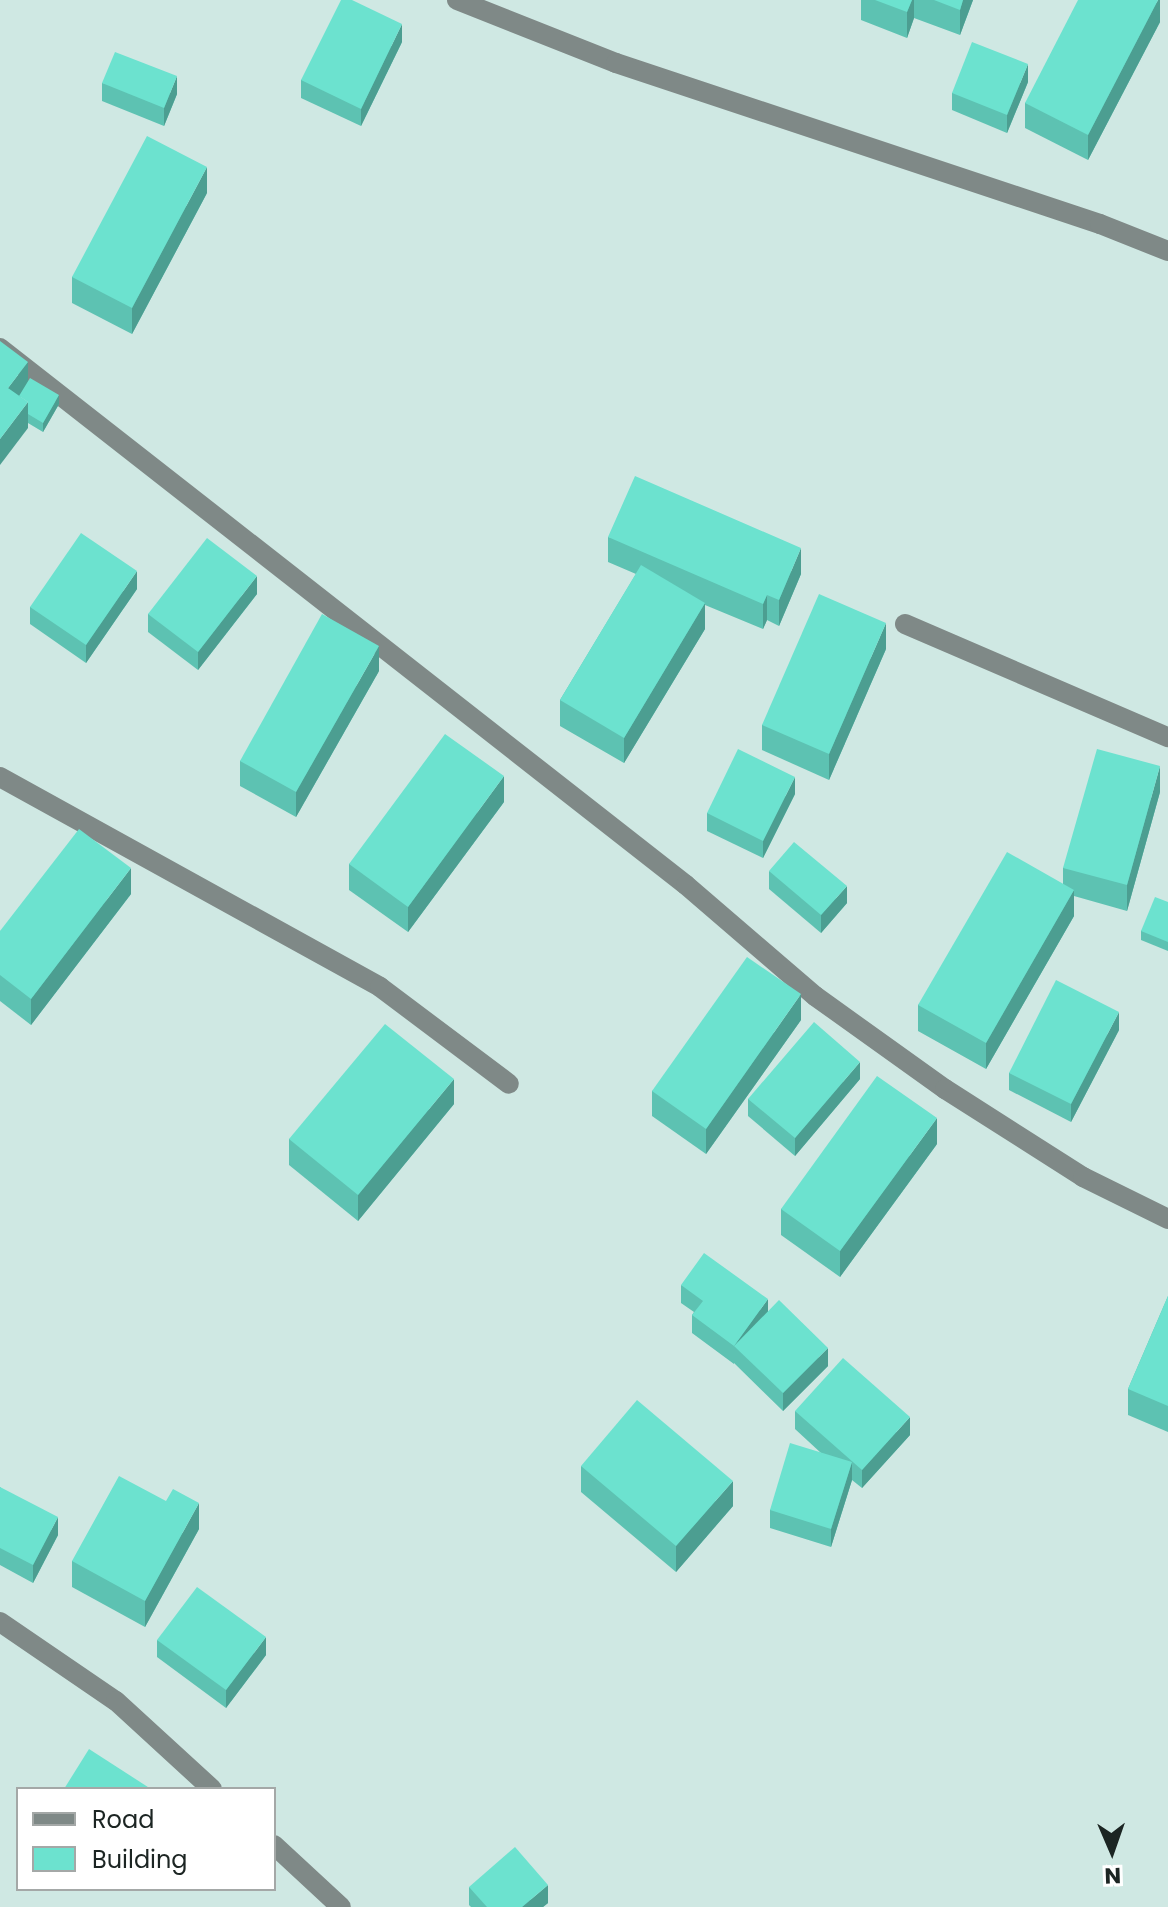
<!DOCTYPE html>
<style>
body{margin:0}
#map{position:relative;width:1168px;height:1907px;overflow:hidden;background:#cfe8e3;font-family:Poppins,sans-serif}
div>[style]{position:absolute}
.minor>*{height:20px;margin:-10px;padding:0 10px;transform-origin:10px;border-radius:10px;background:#7f8987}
.wall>*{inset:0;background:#5dc2b2}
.shaded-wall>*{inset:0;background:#4c9e91}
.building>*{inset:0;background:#6ce2cf}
span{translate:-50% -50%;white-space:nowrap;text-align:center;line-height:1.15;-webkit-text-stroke:8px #fff;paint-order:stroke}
.legend{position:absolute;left:16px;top:1787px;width:260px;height:104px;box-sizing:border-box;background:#fff;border:2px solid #a4a8a7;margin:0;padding:10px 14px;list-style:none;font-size:24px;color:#1c2523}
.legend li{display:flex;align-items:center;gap:16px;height:40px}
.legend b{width:40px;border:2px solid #a4a8a7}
.north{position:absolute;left:1072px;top:1811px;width:80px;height:80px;-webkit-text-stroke:6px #fff;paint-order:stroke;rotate:178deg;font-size:22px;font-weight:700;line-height:32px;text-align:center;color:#1c2523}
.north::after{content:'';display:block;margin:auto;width:28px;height:36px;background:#1c2523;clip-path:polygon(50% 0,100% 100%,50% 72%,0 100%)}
</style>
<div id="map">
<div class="minor">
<i style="left:457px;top:0;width:171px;rotate:21.6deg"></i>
<i style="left:616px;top:63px;width:510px;rotate:18.4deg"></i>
<i style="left:1100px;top:224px;width:73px;rotate:21.7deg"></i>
<i style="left:0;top:348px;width:871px;rotate:38.05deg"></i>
<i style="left:686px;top:885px;width:170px;rotate:40.7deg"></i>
<i style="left:815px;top:996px;width:160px;rotate:35.6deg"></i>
<i style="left:945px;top:1089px;width:164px;rotate:32.5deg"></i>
<i style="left:1083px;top:1177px;width:95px;rotate:26.3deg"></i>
<i style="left:905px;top:624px;width:286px;rotate:23.3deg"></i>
<i style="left:0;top:777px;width:434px;rotate:28.9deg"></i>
<i style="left:380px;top:987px;width:161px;rotate:36.9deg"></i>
<i style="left:0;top:1622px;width:140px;rotate:34.3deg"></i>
<i style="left:116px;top:1701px;width:130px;rotate:42.5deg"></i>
<i style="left:274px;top:1845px;width:91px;rotate:42.8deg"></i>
</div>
<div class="wall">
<i style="clip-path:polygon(861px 0,973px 0,960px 35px,914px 18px,907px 38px,861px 20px)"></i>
<i style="clip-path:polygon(1160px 0,1160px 22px,1088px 160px,1025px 128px,1025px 103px)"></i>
<i style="clip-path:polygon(402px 42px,361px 126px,301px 98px,301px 80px)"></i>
<i style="clip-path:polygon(1028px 82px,1007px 133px,952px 110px,952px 93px)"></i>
<i style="clip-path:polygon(102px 83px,177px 94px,164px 126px,102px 101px)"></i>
<i style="clip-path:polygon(207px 193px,132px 334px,72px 303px,72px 277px)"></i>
<i style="clip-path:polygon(28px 383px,59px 404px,43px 432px,28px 423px,28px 428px)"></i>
<i style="clip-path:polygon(608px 537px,801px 574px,779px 626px,767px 620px,763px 629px,705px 605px,705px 629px,624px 763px,560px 726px,560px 700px,636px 574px,608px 562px)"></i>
<i style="clip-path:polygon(137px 589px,86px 663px,30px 624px,30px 607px)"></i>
<i style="clip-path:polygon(257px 594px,198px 670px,148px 632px,148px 614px)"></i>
<i style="clip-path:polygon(886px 649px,829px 780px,762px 750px,762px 725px)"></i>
<i style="clip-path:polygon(379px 671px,296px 817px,240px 786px,240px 761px)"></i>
<i style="clip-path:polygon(1160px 792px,1127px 911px,1074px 896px,1074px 916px,986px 1069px,918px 1031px,918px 1005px,1063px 884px,1063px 868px)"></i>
<i style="clip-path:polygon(795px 794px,763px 858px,707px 831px,707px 813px)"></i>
<i style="clip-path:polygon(504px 802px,408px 932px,349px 890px,349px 864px)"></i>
<i style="clip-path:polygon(769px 871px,847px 903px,821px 933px,769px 889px)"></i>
<i style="clip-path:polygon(131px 894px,31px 1025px,0 1001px,0 931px)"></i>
<i style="clip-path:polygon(1168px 902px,1168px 951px,1141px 940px,1141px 931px)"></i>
<i style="clip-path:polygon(801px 1020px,706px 1154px,652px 1116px,652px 1091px)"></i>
<i style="clip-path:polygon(1119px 1030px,1071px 1122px,1009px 1090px,1009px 1073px)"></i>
<i style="clip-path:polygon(860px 1079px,795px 1156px,748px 1116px,748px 1099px)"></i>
<i style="clip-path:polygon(454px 1104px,358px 1221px,289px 1165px,289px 1139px)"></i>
<i style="clip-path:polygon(937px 1144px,840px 1277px,781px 1235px,781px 1209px)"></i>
<i style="clip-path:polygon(681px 1285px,768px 1312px,828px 1366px,783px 1411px,734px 1363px,734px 1364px,692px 1333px,692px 1315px,694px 1312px,681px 1303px)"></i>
<i style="clip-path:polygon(1168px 1296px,1168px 1432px,1128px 1415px,1128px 1389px)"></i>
<i style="clip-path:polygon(795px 1411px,910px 1435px,862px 1488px,852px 1480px,831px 1547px,770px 1528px,770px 1510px,821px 1453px,795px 1429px)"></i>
<i style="clip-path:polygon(581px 1466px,733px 1506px,676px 1572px,581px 1492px)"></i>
<i style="clip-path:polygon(0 1487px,58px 1535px,33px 1583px,0 1565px)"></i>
<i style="clip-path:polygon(199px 1529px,145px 1627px,72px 1587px,72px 1561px)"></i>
<i style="clip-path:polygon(157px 1640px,266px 1655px,226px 1708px,157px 1657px)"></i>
<i style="clip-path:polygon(469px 1887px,548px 1903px,543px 1907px,471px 1907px,469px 1905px)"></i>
</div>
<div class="shaded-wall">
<i style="clip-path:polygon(912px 0,914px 0,914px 18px,907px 38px,907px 12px)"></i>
<i style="clip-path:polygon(963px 0,973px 0,960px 35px,960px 10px)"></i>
<i style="clip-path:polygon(1158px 0,1160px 0,1160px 22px,1088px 160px,1088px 135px)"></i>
<i style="clip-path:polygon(402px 24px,402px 42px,361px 126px,361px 109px)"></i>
<i style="clip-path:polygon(1028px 64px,1028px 82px,1007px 133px,1007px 115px)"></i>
<i style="clip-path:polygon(177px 76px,177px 94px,164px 126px,164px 108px)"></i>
<i style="clip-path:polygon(207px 167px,207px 193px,132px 334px,132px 308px)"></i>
<i style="clip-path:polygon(28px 362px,28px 387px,8px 414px,8px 388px)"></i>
<i style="clip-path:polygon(59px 395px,59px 404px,43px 432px,43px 423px)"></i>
<i style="clip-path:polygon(28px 402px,28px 428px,0 465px,0 439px)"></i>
<i style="clip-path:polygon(801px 548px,801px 574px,779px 626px,779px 600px)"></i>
<i style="clip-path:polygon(137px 571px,137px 589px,86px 663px,86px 645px)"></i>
<i style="clip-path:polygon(257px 576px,257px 594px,198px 670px,198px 652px)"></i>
<i style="clip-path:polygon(767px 595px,767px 620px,763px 629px,763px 604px)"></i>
<i style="clip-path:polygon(705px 603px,705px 629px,624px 763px,624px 738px)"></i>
<i style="clip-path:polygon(886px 623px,886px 649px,829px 780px,829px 754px)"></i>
<i style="clip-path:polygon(379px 646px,379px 671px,296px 817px,296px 792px)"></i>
<i style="clip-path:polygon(1160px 766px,1160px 792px,1127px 911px,1127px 885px)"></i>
<i style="clip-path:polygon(504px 776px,504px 802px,408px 932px,408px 907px)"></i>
<i style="clip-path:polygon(795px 777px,795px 794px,763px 858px,763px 841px)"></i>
<i style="clip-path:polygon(131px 868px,131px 894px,31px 1025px,31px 999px)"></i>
<i style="clip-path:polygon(847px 886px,847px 903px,821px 933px,821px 915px)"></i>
<i style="clip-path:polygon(1074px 890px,1074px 916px,986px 1069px,986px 1043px)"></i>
<i style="clip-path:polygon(801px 994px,801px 1020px,706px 1154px,706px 1129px)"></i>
<i style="clip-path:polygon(1119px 1012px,1119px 1030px,1071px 1122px,1071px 1104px)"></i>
<i style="clip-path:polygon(860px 1062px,860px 1079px,795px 1156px,795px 1138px)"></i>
<i style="clip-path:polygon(454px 1079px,454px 1104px,358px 1221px,358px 1195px)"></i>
<i style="clip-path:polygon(937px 1118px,937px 1144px,840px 1277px,840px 1251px)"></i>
<i style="clip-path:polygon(768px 1299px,768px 1317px,734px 1346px,734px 1364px,734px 1346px)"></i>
<i style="clip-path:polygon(828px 1348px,828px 1366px,783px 1411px,783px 1393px)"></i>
<i style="clip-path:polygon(910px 1417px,910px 1435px,862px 1488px,862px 1470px)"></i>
<i style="clip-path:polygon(852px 1462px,852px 1480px,831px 1547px,831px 1529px)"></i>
<i style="clip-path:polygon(733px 1481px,733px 1506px,676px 1572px,676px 1546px)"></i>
<i style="clip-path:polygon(199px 1503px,199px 1529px,145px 1627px,145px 1601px)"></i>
<i style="clip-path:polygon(58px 1517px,58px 1535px,33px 1583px,33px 1565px)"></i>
<i style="clip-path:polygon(266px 1637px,266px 1655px,226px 1708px,226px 1690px)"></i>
<i style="clip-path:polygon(548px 1885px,548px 1903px,543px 1907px,522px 1907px)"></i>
</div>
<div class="building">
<i style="clip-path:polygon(341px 0,352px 0,402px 24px,361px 109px,301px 80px)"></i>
<i style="clip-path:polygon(875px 0,912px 0,907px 12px)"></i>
<i style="clip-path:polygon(934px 0,963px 0,960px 10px)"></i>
<i style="clip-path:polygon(1078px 0,1158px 0,1088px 135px,1025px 103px)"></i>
<i style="clip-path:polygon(972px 42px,1028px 64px,1007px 115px,952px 93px)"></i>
<i style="clip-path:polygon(115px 52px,177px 76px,164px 108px,102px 83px)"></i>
<i style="clip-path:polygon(147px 136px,207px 167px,132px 308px,72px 277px)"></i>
<i style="clip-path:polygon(0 341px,28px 362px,8px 388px,28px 402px,0 439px)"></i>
<i style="clip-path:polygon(30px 378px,59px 395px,43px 423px,28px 414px,28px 402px,19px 396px)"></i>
<i style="clip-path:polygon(635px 476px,801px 548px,779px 600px,767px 595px,763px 604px,608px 537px)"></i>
<i style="clip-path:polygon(81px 533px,137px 571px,86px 645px,30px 607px)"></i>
<i style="clip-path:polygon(207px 538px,257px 576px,198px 652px,148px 614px)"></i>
<i style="clip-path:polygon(641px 565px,705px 603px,624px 738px,560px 700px)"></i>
<i style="clip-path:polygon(819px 594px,886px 623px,829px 754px,762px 725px)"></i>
<i style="clip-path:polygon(322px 614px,379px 646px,296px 792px,240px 761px)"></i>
<i style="clip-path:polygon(445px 734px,504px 776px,408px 907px,349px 864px)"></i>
<i style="clip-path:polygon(738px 749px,795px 777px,763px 841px,707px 813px)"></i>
<i style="clip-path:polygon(1097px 749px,1160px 766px,1127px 885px,1063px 868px)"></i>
<i style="clip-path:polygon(79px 829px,131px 868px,31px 999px,0 975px,0 931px)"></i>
<i style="clip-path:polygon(794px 842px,847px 886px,821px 915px,769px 871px)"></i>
<i style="clip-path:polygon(1007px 852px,1074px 890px,986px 1043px,918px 1005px)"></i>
<i style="clip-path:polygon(1155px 897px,1168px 902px,1168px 942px,1141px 931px)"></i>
<i style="clip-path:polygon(747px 957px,801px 994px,706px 1129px,652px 1091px)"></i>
<i style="clip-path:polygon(1056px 980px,1119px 1012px,1071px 1104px,1009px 1073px)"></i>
<i style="clip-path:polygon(814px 1022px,860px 1062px,795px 1138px,748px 1099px)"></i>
<i style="clip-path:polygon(385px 1024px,454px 1079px,358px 1195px,289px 1139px)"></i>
<i style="clip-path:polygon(877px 1076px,937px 1118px,840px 1251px,781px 1209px)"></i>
<i style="clip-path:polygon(704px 1253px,768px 1299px,734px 1346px,692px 1315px,703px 1301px,681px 1285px)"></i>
<i style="clip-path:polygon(1168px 1296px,1168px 1406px,1128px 1389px)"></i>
<i style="clip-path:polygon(779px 1300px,828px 1348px,783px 1393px,734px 1346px)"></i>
<i style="clip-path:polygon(843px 1358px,910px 1417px,862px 1470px,795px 1411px)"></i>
<i style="clip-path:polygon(637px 1400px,733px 1481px,676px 1546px,581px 1466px)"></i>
<i style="clip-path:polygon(790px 1443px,852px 1462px,831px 1529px,770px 1510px)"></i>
<i style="clip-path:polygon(119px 1476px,166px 1501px,173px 1489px,199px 1503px,145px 1601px,72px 1561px)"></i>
<i style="clip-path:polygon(0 1487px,58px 1517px,33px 1565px,0 1548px)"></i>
<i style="clip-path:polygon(197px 1587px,266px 1637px,226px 1690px,157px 1640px)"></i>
<i style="clip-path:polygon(89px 1749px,151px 1789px,64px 1789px)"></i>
<i style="clip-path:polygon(515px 1847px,548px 1885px,522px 1907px,487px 1907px,469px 1887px)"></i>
</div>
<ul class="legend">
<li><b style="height:10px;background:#7f8987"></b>Road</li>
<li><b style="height:22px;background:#6ce2cf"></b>Building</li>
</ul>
<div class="north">N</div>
</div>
